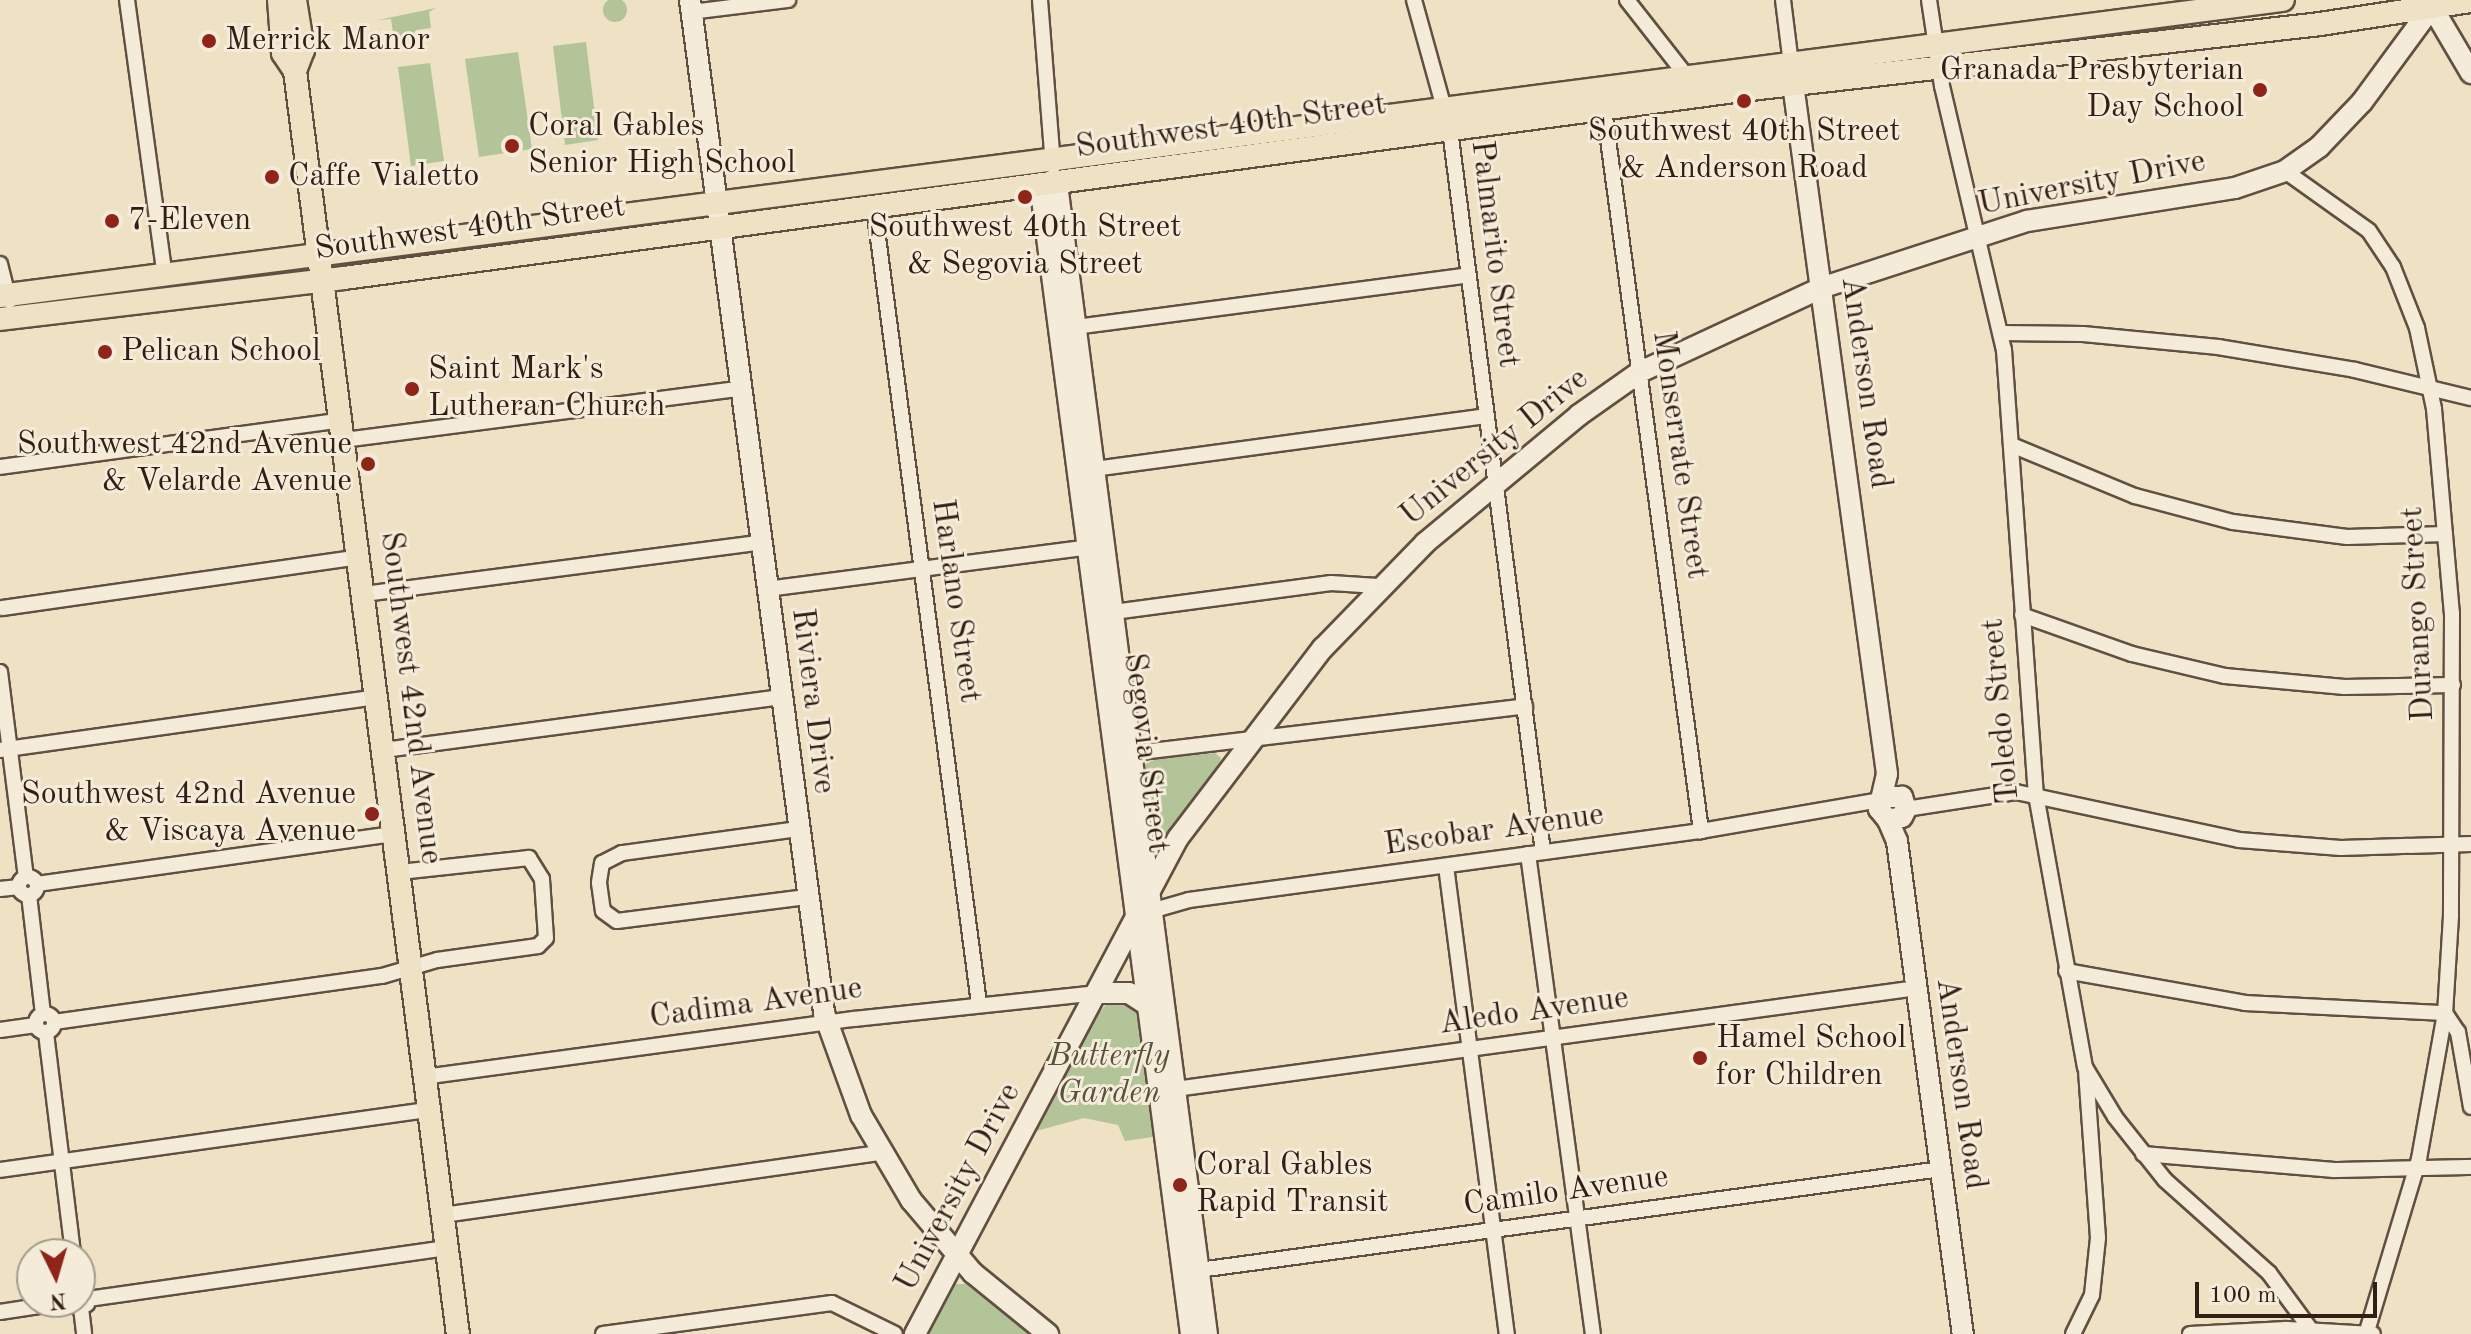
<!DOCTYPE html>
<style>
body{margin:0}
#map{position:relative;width:2471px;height:1334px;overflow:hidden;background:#eee1c4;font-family:"Old Standard TT",serif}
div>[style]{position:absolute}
.green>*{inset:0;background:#b3c498}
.round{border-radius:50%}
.roads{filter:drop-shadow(2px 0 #624f41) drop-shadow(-2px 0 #624f41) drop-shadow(0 2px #624f41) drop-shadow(0 -2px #624f41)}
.street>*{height:14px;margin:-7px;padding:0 7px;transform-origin:7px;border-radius:7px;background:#f4ecd9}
.street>.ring{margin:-7px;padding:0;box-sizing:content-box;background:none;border:14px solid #f4ecd9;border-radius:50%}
.secondary>*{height:20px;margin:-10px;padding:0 10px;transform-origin:10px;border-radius:10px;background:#f4ecd9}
.primary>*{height:22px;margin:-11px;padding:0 11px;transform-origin:11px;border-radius:11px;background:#eee1c4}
.dots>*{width:22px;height:22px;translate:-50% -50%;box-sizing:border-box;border:4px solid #f4ecd9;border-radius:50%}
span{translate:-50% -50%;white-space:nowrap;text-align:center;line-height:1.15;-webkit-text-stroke:6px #f4ecd9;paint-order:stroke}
.poi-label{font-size:32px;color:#331e15}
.left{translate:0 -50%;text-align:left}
.right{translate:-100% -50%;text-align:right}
.street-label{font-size:32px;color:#331e15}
.park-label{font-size:32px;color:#59503c;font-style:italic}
.north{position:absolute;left:16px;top:1238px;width:80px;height:80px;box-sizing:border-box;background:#f4ecd9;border:2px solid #a79a8b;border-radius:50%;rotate:175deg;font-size:22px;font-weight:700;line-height:32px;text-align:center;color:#331e15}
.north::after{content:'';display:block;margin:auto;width:28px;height:36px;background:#8f2418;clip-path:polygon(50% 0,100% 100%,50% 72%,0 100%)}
.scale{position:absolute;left:2195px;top:1282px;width:182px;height:36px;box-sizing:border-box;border:4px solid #331e15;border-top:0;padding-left:10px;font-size:24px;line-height:28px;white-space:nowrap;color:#331e15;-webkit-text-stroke:6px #f4ecd9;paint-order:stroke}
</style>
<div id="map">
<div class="green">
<i class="round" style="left:603px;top:-2px;width:24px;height:24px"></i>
<i style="clip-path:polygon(436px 8px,429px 12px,431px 28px,416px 30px,416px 37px,394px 40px,391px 19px,378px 20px)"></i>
<i style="clip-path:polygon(586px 42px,598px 140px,565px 145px,553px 46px)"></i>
<i style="clip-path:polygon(518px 52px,532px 149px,479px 157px,465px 59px)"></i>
<i style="clip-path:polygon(430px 63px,444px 161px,411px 166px,398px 67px)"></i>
<i style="clip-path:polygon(1215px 753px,1221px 758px,1219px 765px,1162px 851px,1156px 851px,1144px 765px,1156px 759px)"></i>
<i style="clip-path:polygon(1113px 996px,1143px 1011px,1160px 1136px,1125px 1141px,1118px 1125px,1084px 1118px,1029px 1133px,1091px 1023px)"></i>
<i style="clip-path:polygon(955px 1284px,967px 1284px,1037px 1334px,922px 1334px)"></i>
</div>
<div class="roads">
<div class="street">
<i style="left:127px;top:0;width:279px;rotate:82.2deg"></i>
<i style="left:1040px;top:0;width:167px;rotate:85.5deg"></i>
<i style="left:1414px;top:0;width:135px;rotate:74.5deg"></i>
<i style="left:1450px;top:130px;width:728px;rotate:82.66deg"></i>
<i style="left:1627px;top:0;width:94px;rotate:51.9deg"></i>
<i style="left:1783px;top:0;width:73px;rotate:82.9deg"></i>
<i style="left:1929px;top:0;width:87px;rotate:81.4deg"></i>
<i style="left:1942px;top:86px;width:271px;rotate:76.8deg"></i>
<i style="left:2004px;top:350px;width:446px;rotate:85.9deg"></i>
<i style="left:2036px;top:795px;width:276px;rotate:79.8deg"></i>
<i style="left:2085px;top:1067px;width:58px;rotate:59deg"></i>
<i style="left:2115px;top:1117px;width:80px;rotate:51.6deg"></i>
<i style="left:2165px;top:1180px;width:140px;rotate:41.8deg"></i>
<i style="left:2269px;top:1273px;width:76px;rotate:53.6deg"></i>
<i style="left:691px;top:12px;width:98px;rotate:-7.1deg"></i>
<i style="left:1603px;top:102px;width:736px;rotate:82.34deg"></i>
<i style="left:2285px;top:171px;width:103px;rotate:35.5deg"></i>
<i style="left:2369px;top:231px;width:43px;rotate:56.3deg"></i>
<i style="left:2393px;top:267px;width:66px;rotate:68.5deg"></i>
<i style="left:2417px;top:328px;width:83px;rotate:78.1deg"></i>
<i style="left:2434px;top:409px;width:205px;rotate:85deg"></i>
<i style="left:2452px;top:613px;width:303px;rotate:90.2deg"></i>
<i style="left:2451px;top:916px;width:97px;rotate:93.5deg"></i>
<i style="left:2445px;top:1013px;width:148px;rotate:100.1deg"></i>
<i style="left:2419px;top:1159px;width:183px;rotate:106.8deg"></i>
<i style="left:874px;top:207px;width:803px;rotate:82.49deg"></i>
<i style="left:0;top:264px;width:38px;rotate:76deg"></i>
<i style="left:1068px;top:328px;width:403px;rotate:-7.5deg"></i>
<i style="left:2001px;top:333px;width:82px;rotate:0.7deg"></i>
<i style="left:2083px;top:334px;width:136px;rotate:5.5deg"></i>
<i style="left:2218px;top:347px;width:139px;rotate:9.5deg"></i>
<i style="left:2355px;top:370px;width:119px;rotate:13.6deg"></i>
<i style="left:344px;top:440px;width:401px;rotate:-7.4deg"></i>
<i style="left:2014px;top:446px;width:131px;rotate:22.5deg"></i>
<i style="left:2135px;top:496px;width:101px;rotate:14.9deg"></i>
<i style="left:2233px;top:522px;width:115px;rotate:7.5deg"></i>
<i style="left:2347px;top:537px;width:98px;rotate:-1.8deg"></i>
<i style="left:0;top:467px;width:344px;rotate:-7.8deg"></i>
<i style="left:1087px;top:470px;width:403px;rotate:-7.7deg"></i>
<i style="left:767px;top:589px;width:332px;rotate:-7.4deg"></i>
<i style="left:364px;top:594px;width:401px;rotate:-7.4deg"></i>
<i style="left:2px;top:608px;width:361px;rotate:-8.1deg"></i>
<i style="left:1106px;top:613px;width:227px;rotate:-7.6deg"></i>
<i style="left:1331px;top:583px;width:47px;rotate:3.7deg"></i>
<i style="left:2022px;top:615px;width:117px;rotate:19.5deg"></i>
<i style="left:2132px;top:654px;width:96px;rotate:13.3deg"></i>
<i style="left:2225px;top:676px;width:120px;rotate:5.3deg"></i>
<i style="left:2344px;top:687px;width:109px;rotate:-1.1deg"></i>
<i style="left:0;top:672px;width:207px;rotate:82.8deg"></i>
<i style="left:0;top:750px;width:380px;rotate:-8deg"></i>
<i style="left:384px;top:750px;width:401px;rotate:-7.6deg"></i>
<i style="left:1125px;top:754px;width:403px;rotate:-6.8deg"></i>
<i style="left:1906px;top:809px;width:111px;rotate:-8.8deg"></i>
<i style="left:2016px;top:792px;width:228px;rotate:12.1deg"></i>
<i style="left:2239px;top:840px;width:102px;rotate:4.5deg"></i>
<i style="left:2341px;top:848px;width:130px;rotate:-1.8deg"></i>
<i style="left:798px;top:829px;width:178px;rotate:172.2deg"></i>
<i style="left:622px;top:853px;width:22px;rotate:153deg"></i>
<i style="left:602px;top:863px;width:20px;rotate:99deg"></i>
<i style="left:599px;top:883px;width:28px;rotate:82deg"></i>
<i style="left:603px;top:911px;width:17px;rotate:36deg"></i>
<i style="left:617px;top:921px;width:191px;rotate:-7.2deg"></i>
<i style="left:1528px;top:854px;width:484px;rotate:82.3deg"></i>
<i style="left:1446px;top:866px;width:472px;rotate:82.6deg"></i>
<i class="ring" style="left:19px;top:877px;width:4px;height:4px"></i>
<i style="left:37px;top:884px;width:361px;rotate:-8deg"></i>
<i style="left:0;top:889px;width:19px;rotate:-6deg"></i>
<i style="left:29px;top:895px;width:120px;rotate:83.3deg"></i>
<i style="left:1144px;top:913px;width:47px;rotate:-16.1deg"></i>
<i style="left:1189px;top:900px;width:517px;rotate:-7.68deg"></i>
<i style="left:1701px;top:831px;width:183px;rotate:-9.8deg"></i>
<i style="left:2066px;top:971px;width:182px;rotate:10.1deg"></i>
<i style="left:2245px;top:1003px;width:200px;rotate:2.9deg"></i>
<i style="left:2445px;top:1013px;width:23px;rotate:56deg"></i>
<i style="left:2458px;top:1032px;width:76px;rotate:80.2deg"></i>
<i class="ring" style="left:36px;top:1014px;width:4px;height:4px"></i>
<i style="left:54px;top:1022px;width:331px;rotate:-8deg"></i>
<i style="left:382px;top:976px;width:57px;rotate:-16.2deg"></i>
<i style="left:437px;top:960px;width:102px;rotate:-7.9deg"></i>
<i style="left:538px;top:946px;width:11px;rotate:-45deg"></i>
<i style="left:546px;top:938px;width:59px;rotate:-93.9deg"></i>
<i style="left:542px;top:879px;width:25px;rotate:-122deg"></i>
<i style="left:529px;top:858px;width:130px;rotate:173.8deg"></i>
<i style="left:0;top:1030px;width:36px;rotate:-8deg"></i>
<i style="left:46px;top:1033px;width:223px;rotate:83deg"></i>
<i style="left:424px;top:1077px;width:434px;rotate:-7.7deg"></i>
<i style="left:854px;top:1019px;width:243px;rotate:-6.1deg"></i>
<i style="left:1168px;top:1090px;width:756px;rotate:-7.75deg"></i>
<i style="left:2143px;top:1154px;width:192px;rotate:4.8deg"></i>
<i style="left:2334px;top:1170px;width:137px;rotate:-1.3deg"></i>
<i style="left:0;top:1170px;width:433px;rotate:-8deg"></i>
<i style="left:443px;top:1215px;width:442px;rotate:-8.1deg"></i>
<i style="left:1199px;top:1270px;width:749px;rotate:-7.75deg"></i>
<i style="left:88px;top:1299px;width:364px;rotate:-8.1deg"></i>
<i style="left:72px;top:1302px;width:9px;rotate:41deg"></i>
<i style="left:79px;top:1308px;width:9px;rotate:-27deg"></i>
<i style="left:87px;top:1304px;width:7px;rotate:-90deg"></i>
<i style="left:87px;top:1297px;width:9px;rotate:-144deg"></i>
<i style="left:81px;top:1308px;width:26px;rotate:83deg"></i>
<i style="left:0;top:1312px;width:66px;rotate:-8.7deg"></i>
<i style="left:603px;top:1334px;width:231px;rotate:-7.7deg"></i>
<i style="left:832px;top:1303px;width:70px;rotate:26.2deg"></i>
<i style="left:2073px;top:1334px;width:43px;rotate:-64deg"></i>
<i style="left:2092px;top:1295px;width:57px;rotate:-84deg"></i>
<i style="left:2098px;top:1238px;width:166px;rotate:-94.1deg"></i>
<i style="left:2190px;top:1334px;width:96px;rotate:-3deg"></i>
<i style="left:2286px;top:1329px;width:87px;rotate:3.3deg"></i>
</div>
<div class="secondary">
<i style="left:690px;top:0;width:1022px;rotate:82.46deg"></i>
<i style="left:824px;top:1013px;width:109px;rotate:70.1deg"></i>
<i style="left:861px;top:1115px;width:99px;rotate:59.5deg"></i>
<i style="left:911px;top:1200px;width:96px;rotate:49.7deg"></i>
<i style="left:973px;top:1273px;width:97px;rotate:39.1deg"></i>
<i style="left:2428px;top:0;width:85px;rotate:59.5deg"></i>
<i style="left:1793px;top:84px;width:696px;rotate:82.24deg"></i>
<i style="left:1887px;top:774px;width:36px;rotate:103deg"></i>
<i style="left:1879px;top:809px;width:14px;rotate:51deg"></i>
<i style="left:1888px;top:820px;width:14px;rotate:-12deg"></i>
<i style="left:1902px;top:817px;width:9px;rotate:-63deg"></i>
<i style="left:1906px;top:809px;width:13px;rotate:-108deg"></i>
<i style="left:1902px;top:797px;width:18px;rotate:180deg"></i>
<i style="left:1888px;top:820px;width:23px;rotate:67deg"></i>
<i style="left:1897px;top:841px;width:497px;rotate:82.4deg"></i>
<i style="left:1096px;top:993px;width:33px"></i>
<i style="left:1129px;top:993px;width:24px;rotate:33deg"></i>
<i style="left:915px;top:1334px;width:561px;rotate:-62.07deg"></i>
<i style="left:1178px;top:838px;width:239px;rotate:-52.7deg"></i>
<i style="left:1323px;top:648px;width:146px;rotate:-45.8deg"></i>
<i style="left:1425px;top:543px;width:200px;rotate:-39.7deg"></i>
<i style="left:1579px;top:415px;width:75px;rotate:-35.2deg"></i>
<i style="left:1640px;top:372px;width:200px;rotate:-24.9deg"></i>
<i style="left:1821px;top:288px;width:217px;rotate:-18deg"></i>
<i style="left:2027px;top:221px;width:211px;rotate:-9deg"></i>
<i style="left:2235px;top:188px;width:53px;rotate:-18.8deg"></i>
<i style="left:2285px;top:171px;width:42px;rotate:-35.2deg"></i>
<i style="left:2319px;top:147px;width:62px;rotate:-46.3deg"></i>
<i style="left:2362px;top:102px;width:117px;rotate:-53.7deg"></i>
<i style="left:1191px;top:1334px;width:1145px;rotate:-97.48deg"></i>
<i style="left:1042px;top:199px;width:20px;rotate:-60deg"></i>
<i style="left:1052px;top:182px;width:12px;rotate:59deg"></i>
<i style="left:1058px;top:192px;width:1152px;rotate:82.57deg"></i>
</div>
<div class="primary">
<i style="left:279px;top:0;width:53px;rotate:85.7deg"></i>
<i style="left:283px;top:53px;width:22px;rotate:56deg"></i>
<i style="left:295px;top:71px;width:1273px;rotate:82.65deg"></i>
<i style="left:295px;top:0;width:51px;rotate:80.9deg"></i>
<i style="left:303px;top:50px;width:22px;rotate:111deg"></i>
<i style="left:0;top:296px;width:2302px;rotate:-7.39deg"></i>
<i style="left:0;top:319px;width:346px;rotate:-6.8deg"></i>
<i style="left:344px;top:278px;width:1411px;rotate:-7.66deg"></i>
<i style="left:1742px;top:90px;width:582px;rotate:-6.51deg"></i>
<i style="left:2320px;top:24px;width:153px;rotate:-8.7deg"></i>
</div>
</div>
<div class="dots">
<i style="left:209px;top:41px;background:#8f2418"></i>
<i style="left:2260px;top:90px;background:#8f2418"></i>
<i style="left:1744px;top:101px;background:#8f2418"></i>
<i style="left:512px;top:146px;background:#8f2418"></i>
<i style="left:272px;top:177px;background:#8f2418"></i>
<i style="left:1025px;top:197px;background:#8f2418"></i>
<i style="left:112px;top:221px;background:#8f2418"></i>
<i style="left:105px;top:352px;background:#8f2418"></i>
<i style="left:412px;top:389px;background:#8f2418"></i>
<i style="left:368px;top:464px;background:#8f2418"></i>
<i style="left:372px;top:814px;background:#8f2418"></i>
<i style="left:1700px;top:1058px;background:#8f2418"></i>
<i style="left:1180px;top:1185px;background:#8f2418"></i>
</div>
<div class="poi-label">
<span class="left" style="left:225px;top:41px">Merrick Manor</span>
<span class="right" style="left:2244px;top:90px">Granada Presbyterian<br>Day School</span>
<span class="left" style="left:528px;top:146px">Coral Gables<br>Senior High School</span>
<span style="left:1744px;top:151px">Southwest 40th Street<br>&amp; Anderson Road</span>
<span class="left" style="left:288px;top:177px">Caffe Vialetto</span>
<span class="left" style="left:128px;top:221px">7-Eleven</span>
<span style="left:1025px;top:247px">Southwest 40th Street<br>&amp; Segovia Street</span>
<span class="left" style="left:121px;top:352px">Pelican School</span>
<span class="left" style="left:428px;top:389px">Saint Mark's<br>Lutheran Church</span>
<span class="right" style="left:352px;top:464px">Southwest 42nd Avenue<br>&amp; Velarde Avenue</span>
<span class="right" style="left:356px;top:814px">Southwest 42nd Avenue<br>&amp; Viscaya Avenue</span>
<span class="left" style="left:1716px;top:1058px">Hamel School<br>for Children</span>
<span class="left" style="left:1196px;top:1185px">Coral Gables<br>Rapid Transit</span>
</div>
<div class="street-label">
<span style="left:1231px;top:127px;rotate:-8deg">Southwest 40th Street</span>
<span style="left:2092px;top:184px;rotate:-11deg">University Drive</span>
<span style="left:470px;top:229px;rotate:-8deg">Southwest 40th Street</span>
<span style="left:1494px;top:254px;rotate:83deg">Palmarito Street</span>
<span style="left:1865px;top:383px;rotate:82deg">Anderson Road</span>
<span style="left:1495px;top:448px;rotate:-39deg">University Drive</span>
<span style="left:1679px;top:455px;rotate:82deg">Monserrate Street</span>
<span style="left:955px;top:601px;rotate:82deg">Harlano Street</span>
<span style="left:2419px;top:614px;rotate:-93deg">Durango Street</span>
<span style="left:410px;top:698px;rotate:83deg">Southwest 42nd Avenue</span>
<span style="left:812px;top:701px;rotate:83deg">Riviera Drive</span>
<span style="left:2002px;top:711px;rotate:-95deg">Toledo Street</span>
<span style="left:1145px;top:753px;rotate:83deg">Segovia Street</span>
<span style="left:1494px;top:831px;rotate:-8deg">Escobar Avenue</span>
<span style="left:756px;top:1004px;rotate:-8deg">Cadima Avenue</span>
<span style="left:1534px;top:1012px;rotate:-8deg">Aledo Avenue</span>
<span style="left:1960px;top:1084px;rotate:82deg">Anderson Road</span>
<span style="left:959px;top:1188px;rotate:-62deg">University Drive</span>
<span style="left:1566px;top:1192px;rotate:-8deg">Camilo Avenue</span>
</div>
<div class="park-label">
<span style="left:1109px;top:1076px">Butterfly<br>Garden</span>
</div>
<div class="north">N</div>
<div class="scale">100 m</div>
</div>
